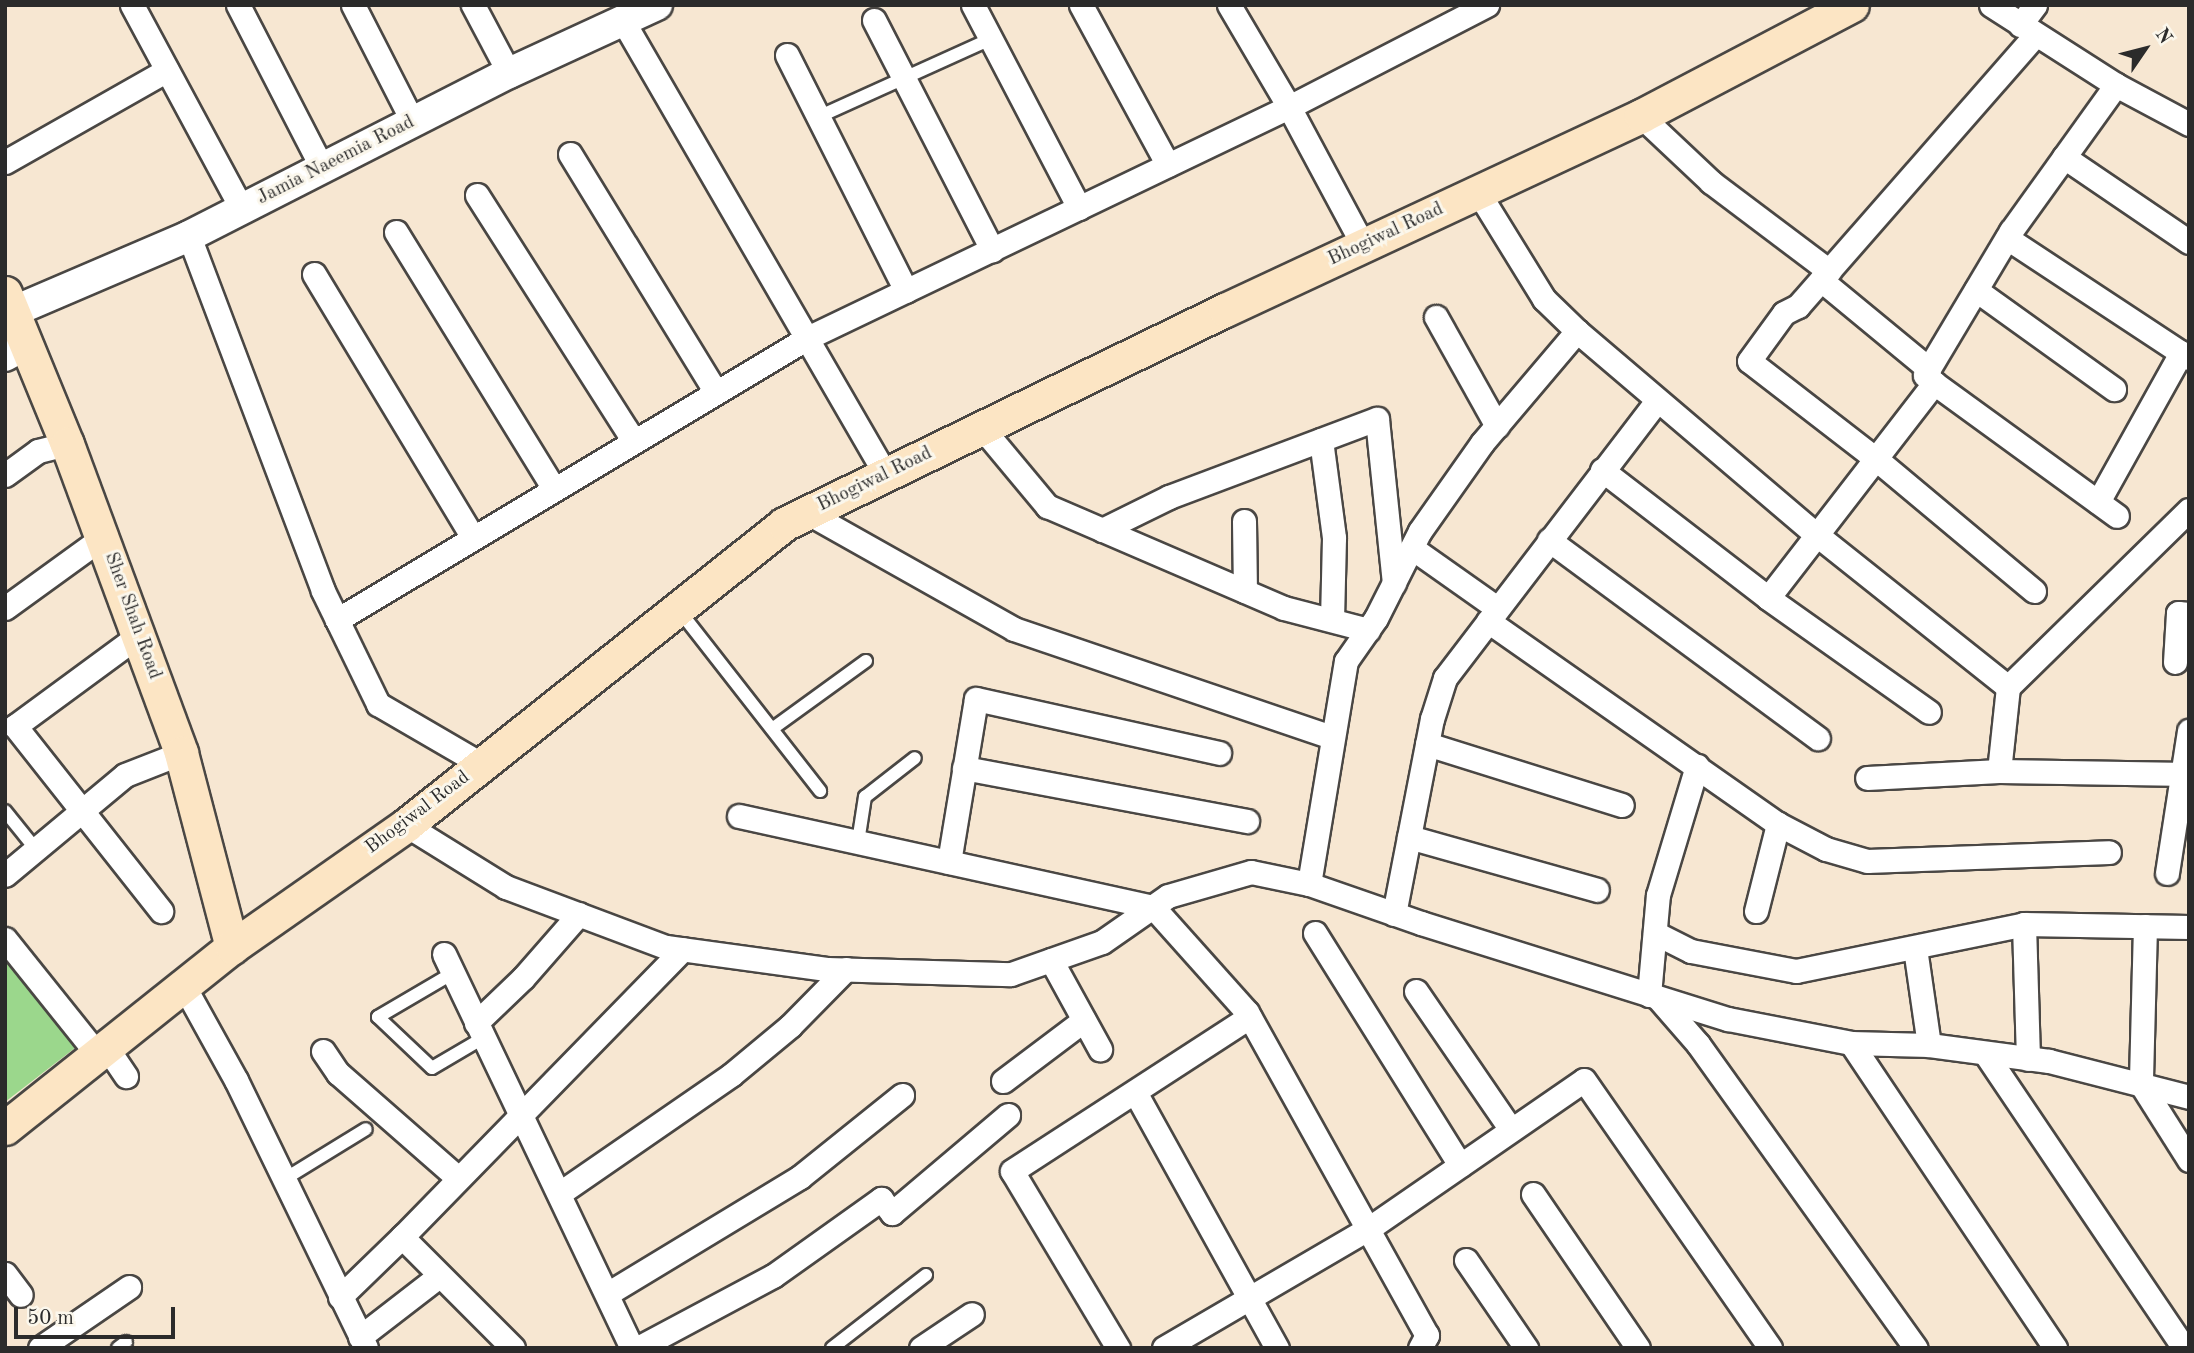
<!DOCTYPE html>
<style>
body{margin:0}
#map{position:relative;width:2194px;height:1353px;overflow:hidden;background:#f7e7d2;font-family:"Old Standard TT",serif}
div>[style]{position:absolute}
.green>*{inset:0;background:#9bd78c}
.roads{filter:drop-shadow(2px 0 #4a4744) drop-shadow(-2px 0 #4a4744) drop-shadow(0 2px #4a4744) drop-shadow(0 -2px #4a4744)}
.service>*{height:12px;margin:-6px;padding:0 6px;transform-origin:6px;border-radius:6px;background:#fff}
.minor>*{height:23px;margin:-11.5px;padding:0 11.5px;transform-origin:11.5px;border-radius:11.5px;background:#fff}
.tertiary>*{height:30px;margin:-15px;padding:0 15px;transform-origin:15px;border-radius:15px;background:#fff}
.secondary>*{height:33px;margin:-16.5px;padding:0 16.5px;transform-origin:16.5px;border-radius:16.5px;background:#fce5c4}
span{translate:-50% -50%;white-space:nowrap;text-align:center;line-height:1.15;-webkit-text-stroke:6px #fbf7ec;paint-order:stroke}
.street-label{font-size:19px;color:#2b2b2b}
.frame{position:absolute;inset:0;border:7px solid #2b2b2b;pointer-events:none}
.north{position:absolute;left:2110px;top:14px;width:70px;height:70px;-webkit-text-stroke:5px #fbf7ec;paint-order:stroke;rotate:55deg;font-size:19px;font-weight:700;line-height:28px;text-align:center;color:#2b2b2b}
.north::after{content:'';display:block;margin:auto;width:24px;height:32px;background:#2b2b2b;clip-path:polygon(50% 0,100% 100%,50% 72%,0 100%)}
.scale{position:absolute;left:14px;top:1307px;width:161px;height:32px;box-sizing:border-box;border:4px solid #2b2b2b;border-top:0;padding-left:9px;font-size:21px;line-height:24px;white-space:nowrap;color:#2b2b2b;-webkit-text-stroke:5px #fbf7ec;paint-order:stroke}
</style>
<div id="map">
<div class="green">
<i style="clip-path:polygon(5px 957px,75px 1048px,5px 1102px)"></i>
</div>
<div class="roads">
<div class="service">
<i style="left:818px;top:117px;width:190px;rotate:-24.3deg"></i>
<i style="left:678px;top:609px;width:231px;rotate:52deg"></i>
<i style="left:772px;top:729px;width:116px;rotate:-35.9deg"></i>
<i style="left:5px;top:811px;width:46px;rotate:51.1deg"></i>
<i style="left:858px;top:842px;width:46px;rotate:-81.2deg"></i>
<i style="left:865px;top:797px;width:63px;rotate:-38deg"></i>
<i style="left:453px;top:973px;width:87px;rotate:149.6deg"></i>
<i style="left:378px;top:1017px;width:74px;rotate:43.4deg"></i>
<i style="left:432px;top:1068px;width:59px;rotate:-30.5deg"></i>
<i style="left:283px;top:1180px;width:97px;rotate:-31.6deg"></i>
<i style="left:118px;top:1348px;width:10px;rotate:-37deg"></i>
<i style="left:832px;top:1348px;width:119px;rotate:-37.8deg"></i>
</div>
<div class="minor">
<i style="left:132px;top:5px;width:232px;rotate:61.7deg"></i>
<i style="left:238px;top:5px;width:183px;rotate:62.7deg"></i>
<i style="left:353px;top:5px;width:131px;rotate:62.9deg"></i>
<i style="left:473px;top:5px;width:77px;rotate:62.1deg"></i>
<i style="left:973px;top:5px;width:229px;rotate:62.4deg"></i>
<i style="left:1081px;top:5px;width:182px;rotate:61.5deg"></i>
<i style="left:1229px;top:5px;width:118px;rotate:59.5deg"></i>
<i style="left:1289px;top:107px;width:223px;rotate:-27.3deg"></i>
<i style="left:1991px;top:5px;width:148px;rotate:32.6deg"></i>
<i style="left:2116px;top:85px;width:83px;rotate:28.1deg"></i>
<i style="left:874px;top:20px;width:259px;rotate:62.8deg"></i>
<i style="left:623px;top:21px;width:525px;rotate:59.92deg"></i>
<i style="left:2020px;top:25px;width:25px;rotate:-53deg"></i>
<i style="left:787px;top:55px;width:264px;rotate:63.2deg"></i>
<i style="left:1641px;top:116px;width:96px;rotate:43.3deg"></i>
<i style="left:1711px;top:182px;width:148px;rotate:37deg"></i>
<i style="left:570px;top:154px;width:279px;rotate:58.5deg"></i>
<i style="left:2064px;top:157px;width:151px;rotate:34.2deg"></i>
<i style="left:5px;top:162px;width:186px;rotate:-29.6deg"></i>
<i style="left:1478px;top:192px;width:126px;rotate:58.3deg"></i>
<i style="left:1544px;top:299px;width:46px;rotate:44.1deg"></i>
<i style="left:1577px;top:331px;width:315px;rotate:40.4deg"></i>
<i style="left:1817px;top:535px;width:244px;rotate:38.5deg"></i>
<i style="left:2008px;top:687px;width:84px;rotate:96.1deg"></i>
<i style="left:1999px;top:771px;width:132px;rotate:177deg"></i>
<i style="left:477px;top:195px;width:292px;rotate:57.5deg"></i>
<i style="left:396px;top:232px;width:302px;rotate:58.4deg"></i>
<i style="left:189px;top:236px;width:379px;rotate:69.3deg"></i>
<i style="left:323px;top:591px;width:126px;rotate:64deg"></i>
<i style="left:378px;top:704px;width:119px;rotate:30.2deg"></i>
<i style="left:2007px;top:238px;width:218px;rotate:33.4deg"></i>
<i style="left:314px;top:274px;width:308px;rotate:58.9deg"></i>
<i style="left:1821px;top:280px;width:140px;rotate:39.5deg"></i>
<i style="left:1976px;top:290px;width:170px;rotate:35.7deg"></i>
<i style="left:1436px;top:317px;width:125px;rotate:60.8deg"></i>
<i style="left:1934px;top:383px;width:226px;rotate:36deg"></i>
<i style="left:982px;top:428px;width:102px;rotate:50.2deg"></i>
<i style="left:1047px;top:506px;width:258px;rotate:23.3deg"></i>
<i style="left:1284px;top:608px;width:87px;rotate:14.7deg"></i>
<i style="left:1321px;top:440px;width:99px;rotate:82.4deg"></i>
<i style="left:1334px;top:538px;width:82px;rotate:91.4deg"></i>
<i style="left:1602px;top:470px;width:210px;rotate:37.6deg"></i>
<i style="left:1768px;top:598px;width:197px;rotate:35.3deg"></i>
<i style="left:5px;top:475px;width:41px;rotate:-36deg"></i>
<i style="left:38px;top:451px;width:30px;rotate:-14deg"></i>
<i style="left:2098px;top:502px;width:171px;rotate:-60.9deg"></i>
<i style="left:808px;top:513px;width:236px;rotate:29.4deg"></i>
<i style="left:1014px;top:629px;width:336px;rotate:18.8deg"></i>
<i style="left:1244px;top:521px;width:70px;rotate:89.2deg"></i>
<i style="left:1102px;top:530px;width:75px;rotate:-26.2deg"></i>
<i style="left:1169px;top:497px;width:222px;rotate:-20.6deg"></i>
<i style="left:1377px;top:419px;width:165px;rotate:84.1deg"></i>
<i style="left:1549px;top:540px;width:334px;rotate:36.4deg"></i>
<i style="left:1412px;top:548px;width:104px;rotate:35.2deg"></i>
<i style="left:2034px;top:591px;width:206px;rotate:-140.1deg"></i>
<i style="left:1876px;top:459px;width:160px;rotate:-142.3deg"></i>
<i style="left:1749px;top:361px;width:59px;rotate:-53.9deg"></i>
<i style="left:1784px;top:313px;width:16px;rotate:-27deg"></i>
<i style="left:1798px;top:306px;width:360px;rotate:-48.8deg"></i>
<i style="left:1768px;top:598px;width:272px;rotate:-52.3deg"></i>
<i style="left:1934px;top:383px;width:12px;rotate:-138deg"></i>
<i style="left:1925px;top:375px;width:168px;rotate:-59.2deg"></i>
<i style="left:2011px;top:231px;width:180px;rotate:-54.3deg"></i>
<i style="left:5px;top:608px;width:121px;rotate:-35.9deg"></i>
<i style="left:337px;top:620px;width:548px;rotate:-30.96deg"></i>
<i style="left:807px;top:338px;width:534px;rotate:-25.61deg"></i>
<i style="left:1289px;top:107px;width:157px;rotate:61.8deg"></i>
<i style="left:1488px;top:621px;width:354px;rotate:35deg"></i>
<i style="left:1778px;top:824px;width:54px;rotate:27.5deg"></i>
<i style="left:1826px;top:849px;width:43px;rotate:16.3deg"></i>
<i style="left:1867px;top:861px;width:242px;rotate:-2.1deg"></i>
<i style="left:139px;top:635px;width:154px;rotate:143.7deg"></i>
<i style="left:15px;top:726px;width:236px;rotate:51.7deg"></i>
<i style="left:2175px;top:662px;width:49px;rotate:-86.5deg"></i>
<i style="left:2178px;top:613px;width:11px;rotate:5deg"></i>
<i style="left:2008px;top:687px;width:253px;rotate:-44.4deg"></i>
<i style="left:1427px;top:744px;width:204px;rotate:17.4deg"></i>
<i style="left:964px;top:768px;width:288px;rotate:10.6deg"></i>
<i style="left:1999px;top:771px;width:190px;rotate:0.9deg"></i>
<i style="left:739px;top:816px;width:424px;rotate:12.4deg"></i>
<i style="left:1153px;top:907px;width:141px;rotate:48.2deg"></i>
<i style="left:1247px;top:1012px;width:370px;rotate:60.9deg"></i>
<i style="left:1427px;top:1335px;width:15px;rotate:118deg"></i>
<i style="left:406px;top:825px;width:118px;rotate:31.8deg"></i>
<i style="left:506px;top:887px;width:171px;rotate:20.6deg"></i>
<i style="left:666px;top:947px;width:162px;rotate:7.8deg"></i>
<i style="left:827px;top:969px;width:184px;rotate:1.6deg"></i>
<i style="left:1011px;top:974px;width:96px;rotate:-19.4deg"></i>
<i style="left:1102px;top:942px;width:80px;rotate:-34.9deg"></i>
<i style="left:1168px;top:896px;width:86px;rotate:-16.1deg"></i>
<i style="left:1251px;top:872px;width:59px;rotate:11.7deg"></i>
<i style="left:1309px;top:884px;width:119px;rotate:19.2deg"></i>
<i style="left:1421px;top:923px;width:322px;rotate:17.4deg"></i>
<i style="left:1728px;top:1019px;width:125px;rotate:11deg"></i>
<i style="left:1851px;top:1043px;width:78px;rotate:1.5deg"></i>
<i style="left:1929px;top:1045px;width:121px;rotate:7.6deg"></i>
<i style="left:2049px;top:1061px;width:145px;rotate:14.4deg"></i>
<i style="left:1409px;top:837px;width:195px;rotate:15.7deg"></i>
<i style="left:949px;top:862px;width:165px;rotate:-80.6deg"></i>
<i style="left:976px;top:699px;width:249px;rotate:12.5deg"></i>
<i style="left:2167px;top:873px;width:144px;rotate:-81.2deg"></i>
<i style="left:5px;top:875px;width:156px;rotate:-39.8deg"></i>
<i style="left:125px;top:775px;width:60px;rotate:-21.4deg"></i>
<i style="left:1309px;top:884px;width:226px;rotate:-80.6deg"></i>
<i style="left:1346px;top:661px;width:52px;rotate:-55.1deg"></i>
<i style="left:1376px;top:618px;width:97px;rotate:-63.2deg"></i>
<i style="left:1420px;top:531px;width:108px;rotate:-54.8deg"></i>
<i style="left:1482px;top:443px;width:147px;rotate:-49.7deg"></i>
<i style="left:1756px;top:911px;width:90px;rotate:-75.8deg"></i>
<i style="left:1394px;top:914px;width:199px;rotate:-79deg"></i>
<i style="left:1432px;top:719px;width:43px;rotate:-72.4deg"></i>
<i style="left:1445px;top:678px;width:349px;rotate:-52.6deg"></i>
<i style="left:2024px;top:924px;width:135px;rotate:88.3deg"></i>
<i style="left:2145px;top:926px;width:158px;rotate:91.5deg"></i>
<i style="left:2141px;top:1084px;width:90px;rotate:57.7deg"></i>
<i style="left:1315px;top:933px;width:274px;rotate:58deg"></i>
<i style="left:1655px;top:933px;width:40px;rotate:26.6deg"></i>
<i style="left:1691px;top:951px;width:107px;rotate:10.8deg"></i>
<i style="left:1796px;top:971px;width:233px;rotate:-11.6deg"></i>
<i style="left:2024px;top:924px;width:165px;rotate:1deg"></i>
<i style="left:5px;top:939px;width:149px;rotate:51.3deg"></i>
<i style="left:1915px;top:948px;width:98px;rotate:81.8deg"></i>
<i style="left:444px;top:954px;width:437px;rotate:64.5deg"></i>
<i style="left:1051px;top:960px;width:102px;rotate:61.2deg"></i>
<i style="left:185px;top:988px;width:105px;rotate:61deg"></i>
<i style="left:236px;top:1080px;width:298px;rotate:64.1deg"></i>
<i style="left:1416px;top:991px;width:168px;rotate:55.6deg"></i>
<i style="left:1649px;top:995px;width:100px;rotate:-84.9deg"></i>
<i style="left:1658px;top:895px;width:135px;rotate:-73.2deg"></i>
<i style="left:1658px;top:998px;width:61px;rotate:49deg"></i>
<i style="left:1698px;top:1044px;width:374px;rotate:54.4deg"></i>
<i style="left:476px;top:1023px;width:65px;rotate:-43.8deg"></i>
<i style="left:523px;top:978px;width:85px;rotate:-48.8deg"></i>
<i style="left:1851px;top:1043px;width:367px;rotate:56.2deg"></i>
<i style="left:107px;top:1048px;width:34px;rotate:56deg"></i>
<i style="left:323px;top:1051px;width:27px;rotate:56deg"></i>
<i style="left:338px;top:1073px;width:159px;rotate:41.2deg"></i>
<i style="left:1985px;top:1053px;width:356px;rotate:56deg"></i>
<i style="left:1003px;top:1081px;width:101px;rotate:-37deg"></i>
<i style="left:1135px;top:1092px;width:293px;rotate:61deg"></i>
<i style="left:560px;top:1193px;width:208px;rotate:-34.6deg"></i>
<i style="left:731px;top:1075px;width:77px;rotate:-39.7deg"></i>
<i style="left:790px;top:1026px;width:80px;rotate:-45.5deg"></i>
<i style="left:1533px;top:1194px;width:186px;rotate:55.7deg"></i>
<i style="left:1466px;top:1260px;width:107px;rotate:55.7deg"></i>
<i style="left:5px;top:1274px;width:26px;rotate:53deg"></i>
<i style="left:607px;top:1294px;width:226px;rotate:-31.2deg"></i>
<i style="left:800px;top:1177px;width:131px;rotate:-38.8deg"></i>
<i style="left:340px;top:1297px;width:89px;rotate:-44.1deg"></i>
<i style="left:360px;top:1337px;width:100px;rotate:-37.7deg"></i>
<i style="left:40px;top:1348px;width:108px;rotate:-34.4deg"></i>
<i style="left:513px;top:1348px;width:157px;rotate:-135deg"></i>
<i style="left:402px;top:1237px;width:402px;rotate:-45.7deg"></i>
<i style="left:638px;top:1348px;width:153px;rotate:-28.1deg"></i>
<i style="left:773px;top:1276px;width:133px;rotate:-35.5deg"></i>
<i style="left:881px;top:1199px;width:18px;rotate:52deg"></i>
<i style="left:892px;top:1213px;width:152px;rotate:-40.2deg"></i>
<i style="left:921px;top:1348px;width:61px;rotate:-33.7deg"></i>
<i style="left:1118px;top:1348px;width:206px;rotate:-120.9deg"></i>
<i style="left:1012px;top:1171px;width:283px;rotate:-33deg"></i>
<i style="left:1164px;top:1348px;width:236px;rotate:-30.3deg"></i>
<i style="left:1368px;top:1229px;width:262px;rotate:-34.6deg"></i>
<i style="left:1584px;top:1080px;width:326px;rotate:55.2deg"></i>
</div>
<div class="tertiary">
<i style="left:12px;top:312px;width:193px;rotate:-23.2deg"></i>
<i style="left:189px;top:236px;width:359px;rotate:-27deg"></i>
<i style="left:509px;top:73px;width:163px;rotate:-24.7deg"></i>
<i style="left:5px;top:356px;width:21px;rotate:-29deg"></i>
</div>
<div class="secondary">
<i style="left:5px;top:293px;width:163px;rotate:67.7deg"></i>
<i style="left:67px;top:444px;width:329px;rotate:69.7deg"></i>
<i style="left:181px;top:753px;width:201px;rotate:75.3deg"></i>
<i style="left:5px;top:1128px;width:290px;rotate:-38.6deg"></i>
<i style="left:232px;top:947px;width:213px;rotate:-35deg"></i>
<i style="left:406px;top:825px;width:483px;rotate:-38.5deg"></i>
<i style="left:784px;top:524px;width:490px;rotate:-25.9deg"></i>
<i style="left:1225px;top:310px;width:459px;rotate:-25deg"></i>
<i style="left:1641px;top:116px;width:238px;rotate:-27.7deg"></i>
</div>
</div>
<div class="street-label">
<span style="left:336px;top:161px;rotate:-27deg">Jamia Naeemia Road</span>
<span style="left:1386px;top:235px;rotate:-25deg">Bhogiwal Road</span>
<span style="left:875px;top:480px;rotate:-26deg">Bhogiwal Road</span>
<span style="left:132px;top:616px;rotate:70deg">Sher Shah Road</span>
<span style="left:418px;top:813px;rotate:-37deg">Bhogiwal Road</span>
</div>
<div class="frame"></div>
<div class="north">N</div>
<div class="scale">50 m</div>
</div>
